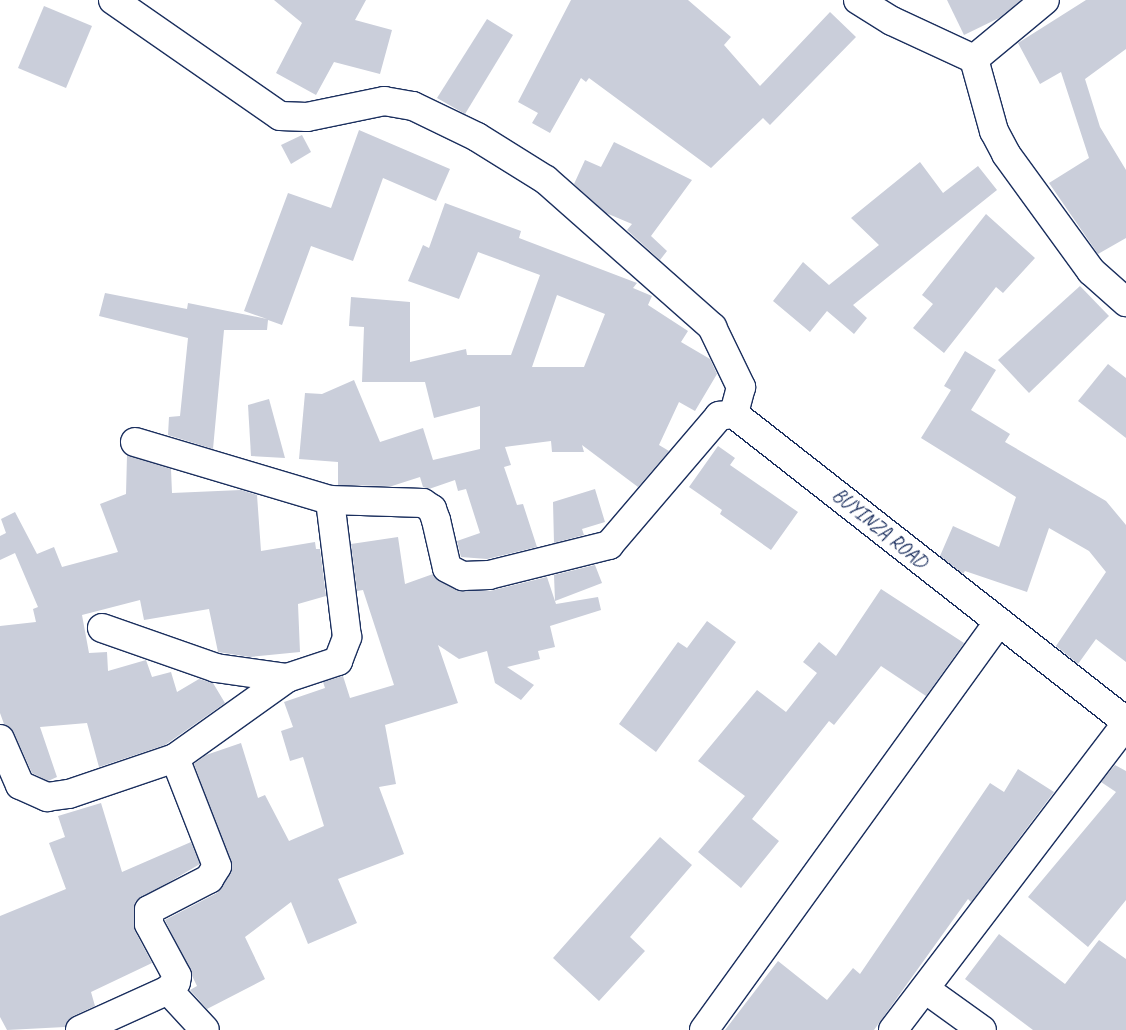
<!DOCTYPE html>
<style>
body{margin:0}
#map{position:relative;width:1126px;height:1030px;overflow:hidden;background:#fff;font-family:Caveat,sans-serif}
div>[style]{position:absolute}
.building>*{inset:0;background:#caceda}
.roads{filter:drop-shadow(1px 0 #1b2f5e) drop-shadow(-1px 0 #1b2f5e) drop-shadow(0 1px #1b2f5e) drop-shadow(0 -1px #1b2f5e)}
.street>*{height:28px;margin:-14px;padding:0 14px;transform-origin:14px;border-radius:14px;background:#fff}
span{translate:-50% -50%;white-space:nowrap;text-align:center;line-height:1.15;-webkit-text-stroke:5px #fff;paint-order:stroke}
.street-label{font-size:20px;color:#1b2f5e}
</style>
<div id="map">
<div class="building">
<i style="clip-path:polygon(274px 0,366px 0,355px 20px,392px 30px,380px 74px,334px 62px,316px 95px,276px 73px,302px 23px)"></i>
<i style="clip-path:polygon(571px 0,688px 0,731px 37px,724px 45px,760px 86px,830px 12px,856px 37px,770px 125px,763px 118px,711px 168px,589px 78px,586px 82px,581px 78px,550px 133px,532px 123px,538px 113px,518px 102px)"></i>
<i style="clip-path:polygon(947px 0,1021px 0,999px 18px,964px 35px)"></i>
<i style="clip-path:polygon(1086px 0,1126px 0,1126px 49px,1085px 79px,1100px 127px,1126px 170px,1126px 238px,1098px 254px,1049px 183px,1089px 158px,1061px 72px,1040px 84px,1018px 43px)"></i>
<i style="clip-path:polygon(44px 6px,92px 26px,66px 88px,18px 68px)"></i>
<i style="clip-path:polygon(487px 19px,513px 35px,465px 114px,437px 98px)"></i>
<i style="clip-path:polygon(359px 130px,450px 169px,436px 201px,383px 178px,353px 261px,311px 246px,282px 325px,268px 320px,267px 330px,224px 330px,213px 449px,168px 435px,169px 417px,180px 416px,188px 338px,99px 316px,105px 293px,187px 309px,188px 303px,267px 319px,244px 311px,288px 193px,331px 208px)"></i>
<i style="clip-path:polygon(302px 135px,311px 152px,291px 164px,281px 145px)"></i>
<i style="clip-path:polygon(614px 142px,692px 180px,651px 236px,667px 251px,660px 260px,627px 230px,632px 224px,606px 213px,574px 184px,585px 160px,601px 167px)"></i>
<i style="clip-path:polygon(920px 162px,943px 193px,978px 166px,997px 190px,853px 305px,867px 318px,854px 334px,827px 311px,810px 332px,773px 301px,803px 262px,829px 285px,879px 245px,851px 218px)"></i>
<i style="clip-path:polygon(evenodd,445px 203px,521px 231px,519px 238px,637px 283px,633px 288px,652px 296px,648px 305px,688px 331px,681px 342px,710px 359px,717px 374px,695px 411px,679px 402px,659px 445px,669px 451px,638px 487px,582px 445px,584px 452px,552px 452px,551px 441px,505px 447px,511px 465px,504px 467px,517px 505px,523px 504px,537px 547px,487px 559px,461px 557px,457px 541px,480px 533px,466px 489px,458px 491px,455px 480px,429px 489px,423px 487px,420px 477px,392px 486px,338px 485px,338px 462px,299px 459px,305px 393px,322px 394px,354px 380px,380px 442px,423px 428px,433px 460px,480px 449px,480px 406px,434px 418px,425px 382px,362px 382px,364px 327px,349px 326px,351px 297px,410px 302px,410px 362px,466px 349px,467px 355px,511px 355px,540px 275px,478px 252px,459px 299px,408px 281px,423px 245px,429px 248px,445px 203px,557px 295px,605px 314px,584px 367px,532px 367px,557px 295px)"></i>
<i style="clip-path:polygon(986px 214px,1035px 258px,1003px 293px,996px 287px,944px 353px,913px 328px,933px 304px,922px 295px)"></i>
<i style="clip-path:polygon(1080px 286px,1109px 316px,1029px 393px,998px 360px)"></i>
<i style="clip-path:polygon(965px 351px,996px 370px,971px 410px,1010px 434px,1005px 442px,1106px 501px,1126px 525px,1126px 662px,1096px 639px,1078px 664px,1056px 646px,1106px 572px,1089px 551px,1049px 528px,1027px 592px,965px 571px,963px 574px,940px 556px,953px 526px,999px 547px,1016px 497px,921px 438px,951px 390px,944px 386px)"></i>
<i style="clip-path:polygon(1108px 364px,1126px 378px,1126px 438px,1078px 401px)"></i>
<i style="clip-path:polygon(269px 399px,285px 458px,251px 456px,248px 405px)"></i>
<i style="clip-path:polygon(718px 446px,735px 458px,730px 465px,798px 512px,771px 550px,720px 514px,722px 510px,689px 487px)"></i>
<i style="clip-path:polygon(127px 455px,171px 469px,172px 493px,241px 490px,257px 495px,261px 551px,315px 542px,316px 549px,320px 549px,326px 596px,298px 604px,300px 652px,250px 657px,218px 652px,209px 609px,144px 620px,140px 600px,82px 615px,89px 653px,107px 652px,108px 671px,146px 660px,152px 677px,171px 672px,177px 692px,199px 679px,213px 683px,225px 703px,165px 745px,99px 767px,87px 723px,40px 727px,57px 777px,48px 781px,32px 773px,14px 733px,4px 724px,0 713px,0 626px,36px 622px,33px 609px,38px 607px,15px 553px,0 560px,0 536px,6px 533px,1px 519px,15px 512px,37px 554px,54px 547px,62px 567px,118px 552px,100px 504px,126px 494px)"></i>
<i style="clip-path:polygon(595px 489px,605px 522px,582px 529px,584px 535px,554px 543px,553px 502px)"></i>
<i style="clip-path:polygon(398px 537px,405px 584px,433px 574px,456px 590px,490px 591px,547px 577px,556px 604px,598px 597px,601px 610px,550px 626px,555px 647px,538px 651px,540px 659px,507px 667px,534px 685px,521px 700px,495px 683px,487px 651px,459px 659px,438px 645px,458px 703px,385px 725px,396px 784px,379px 787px,404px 854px,338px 879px,357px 923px,308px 944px,291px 902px,245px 937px,265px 979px,207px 1009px,190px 990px,197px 986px,165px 920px,217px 893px,232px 868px,194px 764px,206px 755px,241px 743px,258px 798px,265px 795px,289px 841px,324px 826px,303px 757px,290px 761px,281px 731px,293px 727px,284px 702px,325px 688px,323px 682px,343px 676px,350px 698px,394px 685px,363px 590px,357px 591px,351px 544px)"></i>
<i style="clip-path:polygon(595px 565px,602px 583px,555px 601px,554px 575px)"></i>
<i style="clip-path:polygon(881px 589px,964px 643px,926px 696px,881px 666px,834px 725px,829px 721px,752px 819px,779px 841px,741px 888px,698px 852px,745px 796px,698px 761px,757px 690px,786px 712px,817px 673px,803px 662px,819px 642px,836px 656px)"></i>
<i style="clip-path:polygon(707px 621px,736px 642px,656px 752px,619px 724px,678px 642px,687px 648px)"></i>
<i style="clip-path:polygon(1115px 765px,1126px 771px,1126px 900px,1088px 947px,1028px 897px,1116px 792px,1101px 782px)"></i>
<i style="clip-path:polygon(1018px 769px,1054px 792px,971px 902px,968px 899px,874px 1030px,725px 1030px,778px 961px,827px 1000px,853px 968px,860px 974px,990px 783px,1004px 792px)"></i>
<i style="clip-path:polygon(101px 803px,122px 872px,191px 842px,200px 864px,135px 902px,135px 931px,152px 963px,91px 992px,95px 1006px,73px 1016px,65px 1027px,7px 1030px,0 1017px,0 916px,66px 889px,49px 843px,65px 837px,58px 816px)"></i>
<i style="clip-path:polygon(660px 837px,692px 865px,630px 937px,645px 951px,599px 1001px,553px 958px)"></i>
<i style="clip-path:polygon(999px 934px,1065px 984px,1099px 940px,1126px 959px,1126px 1030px,1033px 1030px,965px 979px)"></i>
</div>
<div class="roads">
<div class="street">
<i style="left:113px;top:0;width:203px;rotate:34.8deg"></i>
<i style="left:280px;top:116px;width:27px;rotate:2deg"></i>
<i style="left:307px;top:117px;width:79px;rotate:-11.7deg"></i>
<i style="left:384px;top:101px;width:29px;rotate:10deg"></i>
<i style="left:413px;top:106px;width:71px;rotate:25.8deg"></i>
<i style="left:477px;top:137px;width:81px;rotate:31.9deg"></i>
<i style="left:546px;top:180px;width:222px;rotate:41.5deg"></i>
<i style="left:712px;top:327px;width:67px;rotate:64.2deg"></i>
<i style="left:741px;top:387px;width:28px;rotate:105deg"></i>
<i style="left:858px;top:0;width:40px;rotate:32deg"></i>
<i style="left:892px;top:21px;width:90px;rotate:24.9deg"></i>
<i style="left:974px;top:59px;width:75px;rotate:74.5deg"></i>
<i style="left:994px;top:131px;width:26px;rotate:62deg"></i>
<i style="left:1006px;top:154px;width:145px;rotate:54deg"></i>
<i style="left:1091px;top:271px;width:47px;rotate:41.5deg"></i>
<i style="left:974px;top:59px;width:92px;rotate:-39.7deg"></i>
<i style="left:135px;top:442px;width:203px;rotate:16.6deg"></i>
<i style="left:330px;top:500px;width:93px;rotate:1.8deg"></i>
<i style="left:423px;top:503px;width:11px;rotate:34deg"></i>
<i style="left:432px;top:509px;width:12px;rotate:70deg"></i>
<i style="left:436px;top:520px;width:49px;rotate:77.1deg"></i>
<i style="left:447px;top:568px;width:18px;rotate:27deg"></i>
<i style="left:463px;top:576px;width:26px;rotate:-2deg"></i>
<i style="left:489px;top:575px;width:124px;rotate:-14deg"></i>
<i style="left:609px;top:545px;width:170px;rotate:-49.5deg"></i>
<i style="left:719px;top:416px;width:15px;rotate:-8deg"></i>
<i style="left:734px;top:414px;width:498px;rotate:38.1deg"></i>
<i style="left:102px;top:628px;width:121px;rotate:19.3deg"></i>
<i style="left:216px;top:668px;width:72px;rotate:8deg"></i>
<i style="left:0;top:739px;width:50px;rotate:66.5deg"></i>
<i style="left:20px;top:785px;width:30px;rotate:24deg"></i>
<i style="left:47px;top:797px;width:22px;rotate:-8deg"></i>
<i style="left:69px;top:794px;width:112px;rotate:-18.8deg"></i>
<i style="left:175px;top:758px;width:138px;rotate:-35.5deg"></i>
<i style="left:287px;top:678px;width:54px;rotate:-18.4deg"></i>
<i style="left:338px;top:661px;width:26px;rotate:-69deg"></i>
<i style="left:347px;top:637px;width:138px;rotate:-97.1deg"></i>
<i style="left:925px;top:989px;width:70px;rotate:35.7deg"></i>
<i style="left:168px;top:990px;width:54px;rotate:47.2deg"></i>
<i style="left:80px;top:1030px;width:97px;rotate:-24.4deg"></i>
<i style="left:168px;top:990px;width:11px;rotate:-45deg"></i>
<i style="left:176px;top:982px;width:6px;rotate:-81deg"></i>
<i style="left:177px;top:976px;width:59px;rotate:-118.3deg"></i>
<i style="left:149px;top:924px;width:14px;rotate:-90deg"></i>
<i style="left:149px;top:910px;width:68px;rotate:-27.3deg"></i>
<i style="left:209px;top:879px;width:15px;rotate:-58deg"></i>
<i style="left:217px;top:866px;width:116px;rotate:-111.3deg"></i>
<i style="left:704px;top:1030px;width:502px;rotate:-54.16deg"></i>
<i style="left:893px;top:1030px;width:385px;rotate:-52.7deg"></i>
</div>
</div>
<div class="street-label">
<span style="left:880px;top:528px;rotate:39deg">BUYINZA ROAD</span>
</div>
</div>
